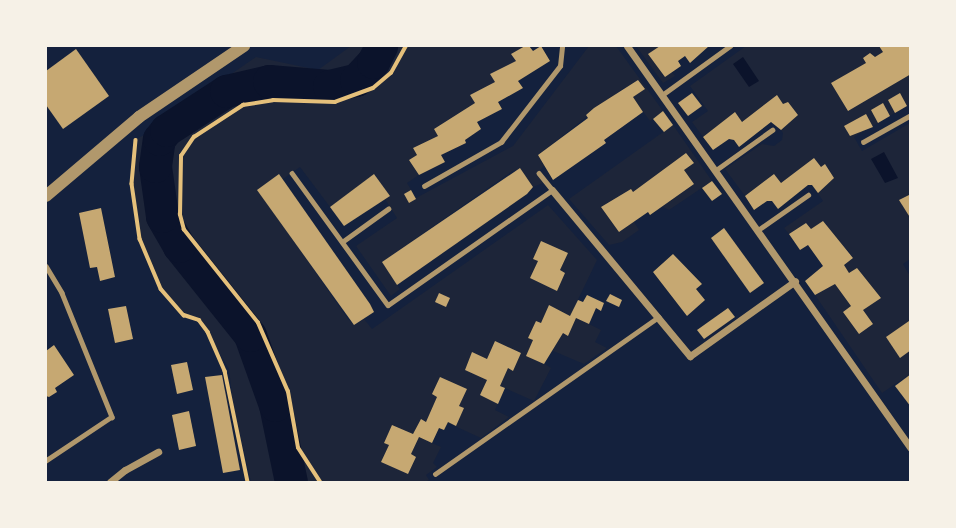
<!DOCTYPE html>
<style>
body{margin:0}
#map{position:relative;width:956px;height:528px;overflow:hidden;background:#14213d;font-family:Lato,sans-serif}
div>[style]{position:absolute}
.green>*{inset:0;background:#1d2539}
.water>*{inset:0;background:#0b132b}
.river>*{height:33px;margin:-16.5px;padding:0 16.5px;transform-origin:16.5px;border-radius:16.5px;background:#0b132b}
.building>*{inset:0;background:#c6a872}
.path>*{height:3.5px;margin:-1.75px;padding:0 1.75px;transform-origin:1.75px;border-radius:1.75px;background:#e5c07b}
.service>*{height:4.5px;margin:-2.25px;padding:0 2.25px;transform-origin:2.25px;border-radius:2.25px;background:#b1986c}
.minor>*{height:7px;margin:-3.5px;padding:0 3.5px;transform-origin:3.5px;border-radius:3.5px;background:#b1986c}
.tertiary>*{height:12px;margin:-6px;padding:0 6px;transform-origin:6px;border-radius:6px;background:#b1986c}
span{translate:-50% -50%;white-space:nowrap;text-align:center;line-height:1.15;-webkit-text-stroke:6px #f6f1e7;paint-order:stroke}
.frame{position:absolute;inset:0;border:47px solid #f6f1e7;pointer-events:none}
</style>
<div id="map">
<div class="green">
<i style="clip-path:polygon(351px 46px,525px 46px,512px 54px,516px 61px,491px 74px,495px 82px,470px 95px,475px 103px,435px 128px,438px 136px,413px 148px,417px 155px,409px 160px,419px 175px,407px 183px,416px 198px,513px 146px,589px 46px,616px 46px,663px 111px,650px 121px,625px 87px,538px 155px,545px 165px,536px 174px,543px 183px,533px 187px,520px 168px,511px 172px,382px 262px,400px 289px,391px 296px,356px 246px,397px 218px,385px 199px,389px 196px,375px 174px,330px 207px,300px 167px,283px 179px,279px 174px,258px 190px,348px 319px,355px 325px,364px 319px,372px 329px,548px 205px,597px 260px,574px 308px,592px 316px,589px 324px,601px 330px,595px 342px,607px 348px,584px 364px,551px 350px,545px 364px,551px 368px,534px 401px,487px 380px,484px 387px,501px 396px,495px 410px,509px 417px,481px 438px,448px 423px,444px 430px,439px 428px,432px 443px,441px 447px,433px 463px,437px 467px,426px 475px,429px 480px,425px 482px,290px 482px,297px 427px,285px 417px,274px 380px,253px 332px,176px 232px,166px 203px,163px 166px,167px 141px,173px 131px,239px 93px,256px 88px,300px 92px,268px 79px,221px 81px,256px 57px,318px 70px)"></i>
<i style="clip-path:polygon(636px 46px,669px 46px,681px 66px,672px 72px,675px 76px,663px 83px)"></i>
<i style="clip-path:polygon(746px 46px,910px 46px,910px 104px,854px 137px,862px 151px,910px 123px,910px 259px,903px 264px,910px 276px,910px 374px,882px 393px,815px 295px,849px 273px,844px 265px,853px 258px,848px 250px,811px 229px,806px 223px,789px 234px,784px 228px,823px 201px,812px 185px,808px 185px,798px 171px,781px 183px,774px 174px,745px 196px,725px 169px,762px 144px,774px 146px,782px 140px,783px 133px,775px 122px,761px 108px,742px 122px,735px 113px,703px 137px,692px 122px,708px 111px,690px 86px)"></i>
<i style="clip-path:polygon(673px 125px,712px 181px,669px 210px,663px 207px,650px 215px,638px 198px,625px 207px,639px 230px,622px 242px,609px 245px,569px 199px)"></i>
<i style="clip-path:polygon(156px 128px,151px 146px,153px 200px,158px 220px,181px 265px,198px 276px,236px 322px,251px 348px,264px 383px,285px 482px,251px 482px,233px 404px,229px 369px,199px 320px,184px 315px,161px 289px,140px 239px,132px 184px,135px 140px)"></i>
</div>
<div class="water">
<i style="clip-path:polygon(743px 57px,759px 81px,749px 87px,733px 64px)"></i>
<i style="clip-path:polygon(884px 152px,898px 178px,885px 183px,871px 159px)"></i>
</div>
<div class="river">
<i style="left:291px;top:482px;width:79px;rotate:-101.7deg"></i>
<i style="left:275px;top:405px;width:74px;rotate:-109.7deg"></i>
<i style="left:250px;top:335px;width:114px;rotate:-128.6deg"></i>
<i style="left:179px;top:246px;width:34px;rotate:-120deg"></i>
<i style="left:162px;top:216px;width:50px;rotate:-98deg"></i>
<i style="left:155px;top:166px;width:27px;rotate:-82deg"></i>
<i style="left:159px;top:139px;width:11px;rotate:-52deg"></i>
<i style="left:166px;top:130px;width:72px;rotate:-33deg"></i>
<i style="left:226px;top:91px;width:44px;rotate:-13.1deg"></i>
<i style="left:269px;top:81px;width:60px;rotate:4.8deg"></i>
<i style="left:329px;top:86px;width:28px;rotate:-13deg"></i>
<i style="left:356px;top:80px;width:25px;rotate:-47deg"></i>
<i style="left:373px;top:62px;width:18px;rotate:-63deg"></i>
</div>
<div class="building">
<i style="clip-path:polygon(525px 46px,529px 46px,533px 51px,541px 46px,550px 61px,518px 81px,523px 88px,498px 102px,502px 109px,477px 122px,481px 129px,465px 140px,466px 143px,441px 155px,445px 162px,419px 175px,409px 160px,417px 155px,413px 148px,438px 136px,434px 129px,475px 103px,470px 95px,495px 82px,490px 74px,516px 61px,511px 54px)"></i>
<i style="clip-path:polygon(660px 46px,668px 47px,709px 46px,690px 63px,685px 56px,678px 61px,681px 66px,665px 77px,648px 54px)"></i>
<i style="clip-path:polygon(879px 46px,911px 46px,911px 74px,848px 111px,831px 83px,866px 63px,863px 58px,870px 53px,875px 57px,883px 52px)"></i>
<i style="clip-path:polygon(76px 49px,109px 96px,63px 129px,46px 105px,46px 71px)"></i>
<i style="clip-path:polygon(638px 80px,645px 89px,633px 97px,643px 112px,604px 140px,606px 143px,553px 180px,538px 155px,588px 118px,586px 115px,594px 108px)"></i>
<i style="clip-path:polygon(692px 93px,702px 106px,688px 116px,678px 103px)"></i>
<i style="clip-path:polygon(900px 93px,907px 106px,895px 113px,888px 100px)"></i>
<i style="clip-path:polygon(777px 95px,783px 104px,788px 102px,798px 115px,781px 130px,771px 122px,739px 147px,734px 140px,729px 139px,713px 150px,703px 137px,735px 112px,742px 122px)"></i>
<i style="clip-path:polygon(883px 103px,890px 116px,878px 123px,871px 110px)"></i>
<i style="clip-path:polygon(663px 111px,673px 125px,664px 132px,653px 119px)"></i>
<i style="clip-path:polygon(866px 114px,873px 127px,850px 136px,844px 126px)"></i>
<i style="clip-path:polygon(686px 153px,694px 163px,684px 170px,694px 184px,650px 215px,648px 212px,619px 232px,601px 207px,631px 189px,633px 192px)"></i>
<i style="clip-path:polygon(814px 158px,821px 167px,825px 164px,834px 178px,818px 193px,812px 185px,808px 185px,778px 209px,772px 201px,767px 201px,754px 210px,745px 196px,774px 174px,781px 183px)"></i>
<i style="clip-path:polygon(520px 168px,533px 187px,527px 194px,397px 285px,382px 262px)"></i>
<i style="clip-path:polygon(279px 174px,370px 304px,374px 312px,354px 325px,257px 190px)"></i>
<i style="clip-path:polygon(374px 174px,390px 196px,344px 226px,330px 207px)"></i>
<i style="clip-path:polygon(712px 181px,722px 194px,712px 201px,702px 188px)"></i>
<i style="clip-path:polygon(411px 190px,416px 199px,409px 203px,404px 194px)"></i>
<i style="clip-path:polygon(911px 194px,911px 219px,899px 200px)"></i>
<i style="clip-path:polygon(101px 208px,115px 277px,100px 281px,97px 267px,90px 268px,79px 213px)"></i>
<i style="clip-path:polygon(823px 221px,853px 258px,844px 265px,849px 273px,857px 268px,881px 298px,863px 310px,873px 324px,859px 334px,843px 312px,851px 306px,835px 284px,815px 295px,805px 281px,823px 266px,808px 245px,800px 250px,789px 234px,806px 223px,811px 229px)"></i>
<i style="clip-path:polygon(724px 228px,764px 283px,750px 293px,711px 238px)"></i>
<i style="clip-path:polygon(541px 241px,568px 253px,560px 270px,565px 273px,557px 291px,530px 278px,538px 261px,533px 259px)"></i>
<i style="clip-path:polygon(673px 254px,702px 284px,696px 289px,705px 300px,687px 316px,653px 272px)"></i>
<i style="clip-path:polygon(439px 293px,450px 298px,446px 307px,435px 302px)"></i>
<i style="clip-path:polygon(610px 294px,622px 300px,619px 307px,606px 301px)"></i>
<i style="clip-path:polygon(587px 295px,604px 303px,601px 311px,596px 308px,589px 324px,576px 318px,568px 336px,563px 333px,544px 364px,526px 356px,533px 340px,528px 338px,536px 321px,541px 323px,549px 305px,570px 316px,578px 300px,583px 302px)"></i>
<i style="clip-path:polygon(126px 306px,133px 339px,115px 343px,108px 309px)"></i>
<i style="clip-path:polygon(728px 308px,735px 317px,704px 339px,697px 330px)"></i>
<i style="clip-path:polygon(909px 321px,911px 350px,900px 358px,886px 337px)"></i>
<i style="clip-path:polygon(495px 341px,521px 353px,513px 371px,508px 368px,500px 386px,505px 388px,498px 404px,480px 395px,487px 380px,465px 370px,472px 352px,487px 359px)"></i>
<i style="clip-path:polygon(54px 345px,74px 375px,55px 388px,57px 392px,49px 397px,46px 396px,46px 351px)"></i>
<i style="clip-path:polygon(187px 362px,193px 390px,177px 394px,171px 365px)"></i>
<i style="clip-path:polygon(911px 374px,911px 407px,895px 386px)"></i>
<i style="clip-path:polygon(222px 375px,240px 470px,223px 473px,205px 377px)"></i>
<i style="clip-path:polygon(440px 377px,467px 389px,459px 406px,464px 408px,456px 426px,448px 422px,444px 430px,439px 428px,432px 443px,419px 437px,411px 454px,416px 457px,408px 474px,381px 462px,389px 445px,384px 443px,392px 425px,413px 434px,421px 419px,426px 422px,437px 397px,432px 394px)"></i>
<i style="clip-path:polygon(189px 411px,196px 446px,179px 450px,172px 415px)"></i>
</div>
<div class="path">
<i style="left:136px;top:140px;width:44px;rotate:95.2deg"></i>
<i style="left:132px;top:184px;width:56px;rotate:81.7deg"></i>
<i style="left:140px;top:239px;width:54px;rotate:67.2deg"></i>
<i style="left:161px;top:289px;width:35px;rotate:49deg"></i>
<i style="left:184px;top:315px;width:16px;rotate:18deg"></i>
<i style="left:199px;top:320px;width:15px;rotate:53deg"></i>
<i style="left:208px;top:332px;width:43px;rotate:66.4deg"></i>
<i style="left:225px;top:371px;width:113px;rotate:78.3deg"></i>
<i style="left:320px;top:482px;width:40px;rotate:-122.9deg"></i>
<i style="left:298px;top:448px;width:57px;rotate:-100.1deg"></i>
<i style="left:288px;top:392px;width:75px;rotate:-113.5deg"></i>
<i style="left:258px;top:323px;width:119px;rotate:-128.5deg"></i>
<i style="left:184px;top:230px;width:16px;rotate:-105deg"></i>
<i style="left:180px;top:215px;width:59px;rotate:-89deg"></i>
<i style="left:181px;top:156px;width:23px;rotate:-56deg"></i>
<i style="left:194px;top:137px;width:59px;rotate:-33.1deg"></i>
<i style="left:243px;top:105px;width:30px;rotate:-9deg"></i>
<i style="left:273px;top:100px;width:62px;rotate:1.8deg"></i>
<i style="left:335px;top:102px;width:40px;rotate:-20.2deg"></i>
<i style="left:373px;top:88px;width:23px;rotate:-40deg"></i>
<i style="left:391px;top:73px;width:31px;rotate:-61deg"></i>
</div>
<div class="service">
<i style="left:662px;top:95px;width:84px;rotate:-35.8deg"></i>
<i style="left:863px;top:142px;width:55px;rotate:-29.4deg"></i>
<i style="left:716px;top:170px;width:69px;rotate:-35.5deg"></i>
<i style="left:292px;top:173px;width:163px;rotate:54deg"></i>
<i style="left:388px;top:305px;width:200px;rotate:-35deg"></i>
<i style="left:552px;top:190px;width:21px;rotate:-129deg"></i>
<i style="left:424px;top:186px;width:89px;rotate:-29.7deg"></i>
<i style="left:501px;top:142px;width:96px;rotate:-52.2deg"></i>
<i style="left:560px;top:66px;width:20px;rotate:-84deg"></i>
<i style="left:758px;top:230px;width:61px;rotate:-35deg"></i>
<i style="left:342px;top:242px;width:57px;rotate:-35.7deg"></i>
<i style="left:46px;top:266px;width:31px;rotate:59deg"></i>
<i style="left:62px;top:293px;width:134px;rotate:68deg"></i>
<i style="left:112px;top:417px;width:79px;rotate:146.3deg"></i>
<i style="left:435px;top:474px;width:273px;rotate:-35.1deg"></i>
</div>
<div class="minor">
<i style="left:627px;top:46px;width:492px;rotate:54.8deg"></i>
<i style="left:552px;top:190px;width:216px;rotate:50.3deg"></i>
<i style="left:690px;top:356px;width:129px;rotate:-35.5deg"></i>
<i style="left:110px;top:482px;width:19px;rotate:-39deg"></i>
<i style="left:125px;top:470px;width:38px;rotate:-29deg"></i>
</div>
<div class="tertiary">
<i style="left:46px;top:196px;width:122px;rotate:-40.3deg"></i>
<i style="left:139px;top:117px;width:127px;rotate:-34.1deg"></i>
</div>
<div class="frame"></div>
</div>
